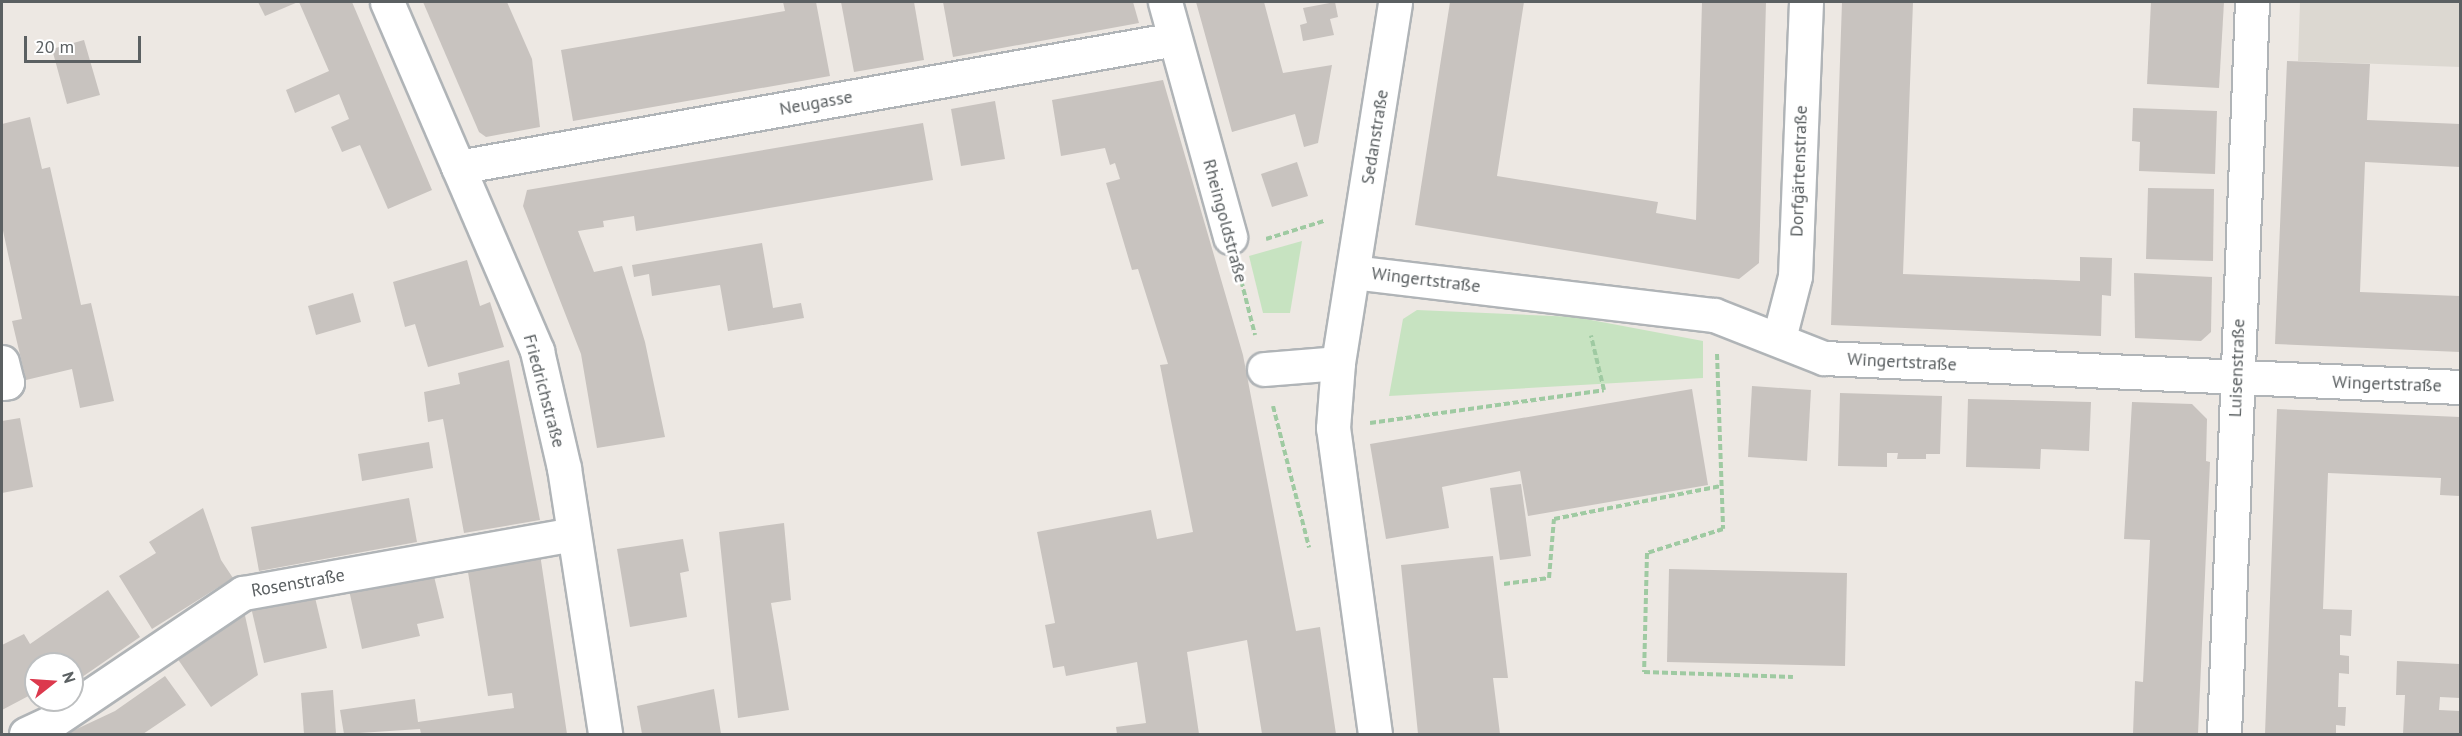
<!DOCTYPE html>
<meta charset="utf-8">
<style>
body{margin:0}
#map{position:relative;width:2462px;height:736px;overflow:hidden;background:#ede8e3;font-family:"PT Sans",sans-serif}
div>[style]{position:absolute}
.education>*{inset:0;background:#dcd8d1}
.green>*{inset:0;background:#c7e3c1}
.building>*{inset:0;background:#c8c3bf}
.path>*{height:4px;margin-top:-2px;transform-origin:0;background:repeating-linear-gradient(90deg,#9fcaa2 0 6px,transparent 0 9px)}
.roads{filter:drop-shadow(2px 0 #b0b4b7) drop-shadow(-2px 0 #b0b4b7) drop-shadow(0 2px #b0b4b7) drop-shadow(0 -2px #b0b4b7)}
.minor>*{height:33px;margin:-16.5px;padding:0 16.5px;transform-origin:16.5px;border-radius:16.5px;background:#fff}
span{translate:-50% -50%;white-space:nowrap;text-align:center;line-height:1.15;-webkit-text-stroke:5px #fff;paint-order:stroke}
.street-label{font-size:18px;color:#5b6062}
.frame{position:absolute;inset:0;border:3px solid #5b6062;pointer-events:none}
.north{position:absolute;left:24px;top:652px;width:60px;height:60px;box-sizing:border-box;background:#fff;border:2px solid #bdbfc0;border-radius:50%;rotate:73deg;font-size:16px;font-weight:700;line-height:24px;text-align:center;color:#5b6062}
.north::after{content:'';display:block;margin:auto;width:21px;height:27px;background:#dc394d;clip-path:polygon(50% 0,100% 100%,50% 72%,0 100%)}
.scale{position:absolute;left:24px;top:36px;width:117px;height:27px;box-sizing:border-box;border:3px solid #5b6062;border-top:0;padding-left:8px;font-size:18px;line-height:21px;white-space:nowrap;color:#5b6062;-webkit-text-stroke:4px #fff;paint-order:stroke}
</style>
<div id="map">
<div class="education">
<i style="clip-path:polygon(2300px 2px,2460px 2px,2460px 67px,2298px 61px)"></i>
</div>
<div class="green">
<i style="clip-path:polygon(1302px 241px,1290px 313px,1263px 313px,1249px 256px)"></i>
<i style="clip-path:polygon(1417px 310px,1575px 317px,1703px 341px,1703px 378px,1389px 396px,1403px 319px)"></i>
</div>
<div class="building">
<i style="clip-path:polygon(258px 2px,298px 2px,265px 16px)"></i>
<i style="clip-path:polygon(299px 2px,352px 2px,432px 190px,388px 209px,360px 145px,342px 152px,331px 127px,349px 119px,339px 94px,295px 113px,286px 90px,329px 71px)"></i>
<i style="clip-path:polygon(423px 2px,507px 2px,532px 59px,540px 127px,486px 137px,479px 132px)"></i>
<i style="clip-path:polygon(783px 2px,816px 2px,830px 76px,573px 121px,561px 50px,785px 11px)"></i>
<i style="clip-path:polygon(841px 2px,914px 2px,924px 60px,854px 72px)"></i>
<i style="clip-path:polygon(943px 2px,1133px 2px,1139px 23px,953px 57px)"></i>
<i style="clip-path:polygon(1196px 2px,1264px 2px,1283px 73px,1332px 65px,1318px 143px,1304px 147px,1295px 114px,1232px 132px)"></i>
<i style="clip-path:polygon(1335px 2px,1338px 17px,1330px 19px,1334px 35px,1303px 41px,1300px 25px,1307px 23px,1303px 8px)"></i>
<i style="clip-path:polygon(1450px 2px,1524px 2px,1497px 176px,1658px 202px,1656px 213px,1696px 220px,1702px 2px,1766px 2px,1759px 263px,1739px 279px,1415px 225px)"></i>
<i style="clip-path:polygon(1842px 2px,1913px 2px,1903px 274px,2080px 281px,2080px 257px,2112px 258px,2111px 296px,2102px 295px,2101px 336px,1831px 325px)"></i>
<i style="clip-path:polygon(2151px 2px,2224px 2px,2219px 88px,2147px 84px)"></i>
<i style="clip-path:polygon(84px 40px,100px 95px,67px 104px,52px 49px)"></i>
<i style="clip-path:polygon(2287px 61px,2370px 64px,2367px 120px,2460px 124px,2460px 167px,2365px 162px,2360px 292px,2460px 296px,2460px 352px,2275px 344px)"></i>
<i style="clip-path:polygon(1163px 80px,1243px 355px,1296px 631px,1320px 627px,1336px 734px,1262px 734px,1247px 640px,1187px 652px,1199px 734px,1117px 734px,1116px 727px,1146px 723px,1137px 662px,1066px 676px,1064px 666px,1053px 668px,1045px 625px,1055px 623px,1037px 532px,1151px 510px,1157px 539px,1193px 532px,1160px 365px,1168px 364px,1138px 269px,1132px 270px,1106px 183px,1120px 179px,1115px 163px,1110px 165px,1105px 148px,1061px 156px,1052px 100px)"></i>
<i style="clip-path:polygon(995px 101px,1005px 159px,961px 166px,951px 109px)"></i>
<i style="clip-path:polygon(2133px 108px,2217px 111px,2215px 174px,2139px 171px,2140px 142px,2132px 141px)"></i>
<i style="clip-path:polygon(30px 117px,42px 169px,50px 167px,81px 305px,91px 303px,114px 401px,80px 408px,72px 369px,26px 380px,12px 321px,22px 319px,2px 226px,2px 124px)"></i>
<i style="clip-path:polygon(923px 123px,933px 180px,636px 231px,634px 216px,603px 221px,604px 227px,578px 231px,594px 272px,622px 266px,645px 342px,665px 437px,597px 448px,581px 354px,523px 206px,527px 190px)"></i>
<i style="clip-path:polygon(1297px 162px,1308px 196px,1272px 207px,1261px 174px)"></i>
<i style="clip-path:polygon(2148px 188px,2214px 189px,2213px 261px,2146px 259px)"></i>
<i style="clip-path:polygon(762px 243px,773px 308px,801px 303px,804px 318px,728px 331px,720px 285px,652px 296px,649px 274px,634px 277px,632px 265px)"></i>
<i style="clip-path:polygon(467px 260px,480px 306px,490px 302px,504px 347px,428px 367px,415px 324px,405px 327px,393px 282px)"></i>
<i style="clip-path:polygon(2134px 273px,2212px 277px,2211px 332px,2201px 341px,2135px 338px)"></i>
<i style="clip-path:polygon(353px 293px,361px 322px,316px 335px,308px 306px)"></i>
<i style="clip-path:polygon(509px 360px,540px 520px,464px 533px,443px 419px,428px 422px,424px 392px,460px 384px,458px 373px)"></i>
<i style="clip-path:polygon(1752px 386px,1811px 390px,1807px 461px,1748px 457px)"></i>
<i style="clip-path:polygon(1692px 389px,1708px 485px,1528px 516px,1520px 471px,1442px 487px,1449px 528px,1386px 539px,1370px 444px)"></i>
<i style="clip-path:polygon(1840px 393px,1942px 396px,1940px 454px,1926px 454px,1926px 459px,1897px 459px,1898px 453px,1887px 453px,1887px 467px,1838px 466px)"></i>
<i style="clip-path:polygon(1968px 399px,2091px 402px,2089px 451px,2041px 449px,2040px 469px,1966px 467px)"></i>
<i style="clip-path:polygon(2132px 402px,2192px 404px,2207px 419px,2206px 461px,2210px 462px,2198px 734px,2133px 734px,2135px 681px,2143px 682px,2150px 540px,2124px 539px)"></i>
<i style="clip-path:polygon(2277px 409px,2460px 417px,2460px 496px,2440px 495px,2441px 478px,2328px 473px,2323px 609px,2352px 610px,2351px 636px,2340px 635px,2340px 655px,2349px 656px,2349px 674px,2339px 673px,2338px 707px,2346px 707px,2345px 726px,2336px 725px,2336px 734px,2265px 734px)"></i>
<i style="clip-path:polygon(20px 418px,33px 487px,2px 493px,2px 421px)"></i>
<i style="clip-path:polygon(429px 442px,433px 468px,362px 481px,358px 454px)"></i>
<i style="clip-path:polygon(1521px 484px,1531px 556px,1500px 560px,1490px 488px)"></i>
<i style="clip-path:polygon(409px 498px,417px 542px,259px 571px,251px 527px)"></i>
<i style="clip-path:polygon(203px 508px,221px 560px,233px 578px,152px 629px,119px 576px,156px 553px,149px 542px)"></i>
<i style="clip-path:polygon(784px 523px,791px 600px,771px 603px,789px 710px,738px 718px,719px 532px)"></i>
<i style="clip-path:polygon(683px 539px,689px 571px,680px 573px,687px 617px,630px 627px,617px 549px)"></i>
<i style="clip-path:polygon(540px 554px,567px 734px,421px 734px,420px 729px,344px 734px,340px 710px,415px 699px,418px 722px,514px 708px,512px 693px,488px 696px,467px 566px)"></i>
<i style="clip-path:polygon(1493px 556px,1508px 678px,1493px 678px,1500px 734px,1418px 734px,1401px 565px)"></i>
<i style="clip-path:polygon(1669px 569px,1847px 573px,1845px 666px,1667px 662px)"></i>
<i style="clip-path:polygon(433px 572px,444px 618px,417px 624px,420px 636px,362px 649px,349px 590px)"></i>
<i style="clip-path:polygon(313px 589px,327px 648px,264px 663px,250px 603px)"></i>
<i style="clip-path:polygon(108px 590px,140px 637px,72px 684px,72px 664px,36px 664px,36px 692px,2px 710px,2px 645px,24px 634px,30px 644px)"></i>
<i style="clip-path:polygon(244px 611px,258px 675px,211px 707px,177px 658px)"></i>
<i style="clip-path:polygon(2397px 661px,2460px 664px,2460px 698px,2440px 697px,2439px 710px,2460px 711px,2460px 734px,2403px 734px,2405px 695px,2396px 695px)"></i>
<i style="clip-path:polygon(165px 676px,186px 705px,143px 734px,66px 734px,115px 711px)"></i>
<i style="clip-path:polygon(714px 689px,721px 734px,642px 734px,637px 706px)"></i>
<i style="clip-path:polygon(333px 690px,336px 734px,304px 734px,301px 693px)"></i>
</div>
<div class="path">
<i style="left:1266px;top:239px;width:61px;rotate:-17.2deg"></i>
<i style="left:1239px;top:272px;width:65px;rotate:75.7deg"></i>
<i style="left:1717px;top:354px;width:175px;rotate:88deg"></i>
<i style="left:1723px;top:529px;width:80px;rotate:162.5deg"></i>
<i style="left:1647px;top:553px;width:119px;rotate:91.4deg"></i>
<i style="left:1644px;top:672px;width:149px;rotate:1.9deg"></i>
<i style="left:1273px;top:406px;width:146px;rotate:75.7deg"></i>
<i style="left:1370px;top:423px;width:236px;rotate:-8deg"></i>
<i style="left:1604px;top:390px;width:56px;rotate:-103.5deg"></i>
<i style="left:1504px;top:584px;width:45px;rotate:-7.6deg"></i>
<i style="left:1549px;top:578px;width:59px;rotate:-85.2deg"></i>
<i style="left:1554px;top:519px;width:170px;rotate:-11.2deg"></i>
</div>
<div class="roads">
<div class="minor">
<i style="left:387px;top:2px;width:380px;rotate:66.7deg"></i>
<i style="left:537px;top:351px;width:120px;rotate:77deg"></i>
<i style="left:564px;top:468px;width:269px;rotate:81.2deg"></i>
<i style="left:1165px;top:2px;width:244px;rotate:74.5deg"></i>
<i style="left:458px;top:167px;width:728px;rotate:-10.12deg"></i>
<i style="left:1353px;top:272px;width:364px;rotate:6.8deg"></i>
<i style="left:1714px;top:315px;width:118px;rotate:21.4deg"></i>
<i style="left:1824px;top:358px;width:637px;rotate:2.61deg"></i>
<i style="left:1779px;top:338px;width:64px;rotate:-75.5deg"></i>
<i style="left:1795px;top:276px;width:274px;rotate:-87.7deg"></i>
<i style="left:2px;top:362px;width:21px;rotate:76deg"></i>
<i style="left:7px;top:382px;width:5px;rotate:169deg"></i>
<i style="left:1264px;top:369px;width:74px;rotate:-4.6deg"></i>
<i style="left:26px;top:734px;width:26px;rotate:-25deg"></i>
<i style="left:50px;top:723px;width:233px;rotate:-34deg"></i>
<i style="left:243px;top:593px;width:335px;rotate:-10.1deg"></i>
<i style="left:1375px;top:734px;width:309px;rotate:-97.8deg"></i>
<i style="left:1333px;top:428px;width:65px;rotate:-85.6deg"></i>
<i style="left:1338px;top:363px;width:365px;rotate:-81deg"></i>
<i style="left:2224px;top:734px;width:733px;rotate:-87.81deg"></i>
</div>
</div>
<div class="street-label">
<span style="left:816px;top:103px;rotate:-10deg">Neugasse</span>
<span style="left:1375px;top:137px;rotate:-81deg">Sedanstraße</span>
<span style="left:1799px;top:171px;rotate:-88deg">Dorfgärtenstraße</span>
<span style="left:1225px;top:221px;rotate:75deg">Rheingoldstraße</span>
<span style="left:1426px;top:280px;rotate:7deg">Wingertstraße</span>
<span style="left:1902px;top:362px;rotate:3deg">Wingertstraße</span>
<span style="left:2237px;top:368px;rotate:-88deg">Luisenstraße</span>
<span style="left:2387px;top:384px;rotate:2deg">Wingertstraße</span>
<span style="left:544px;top:391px;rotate:75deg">Friedrichstraße</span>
<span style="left:298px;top:583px;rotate:-10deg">Rosenstraße</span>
</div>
<div class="frame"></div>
<div class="north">N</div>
<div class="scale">20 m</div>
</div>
